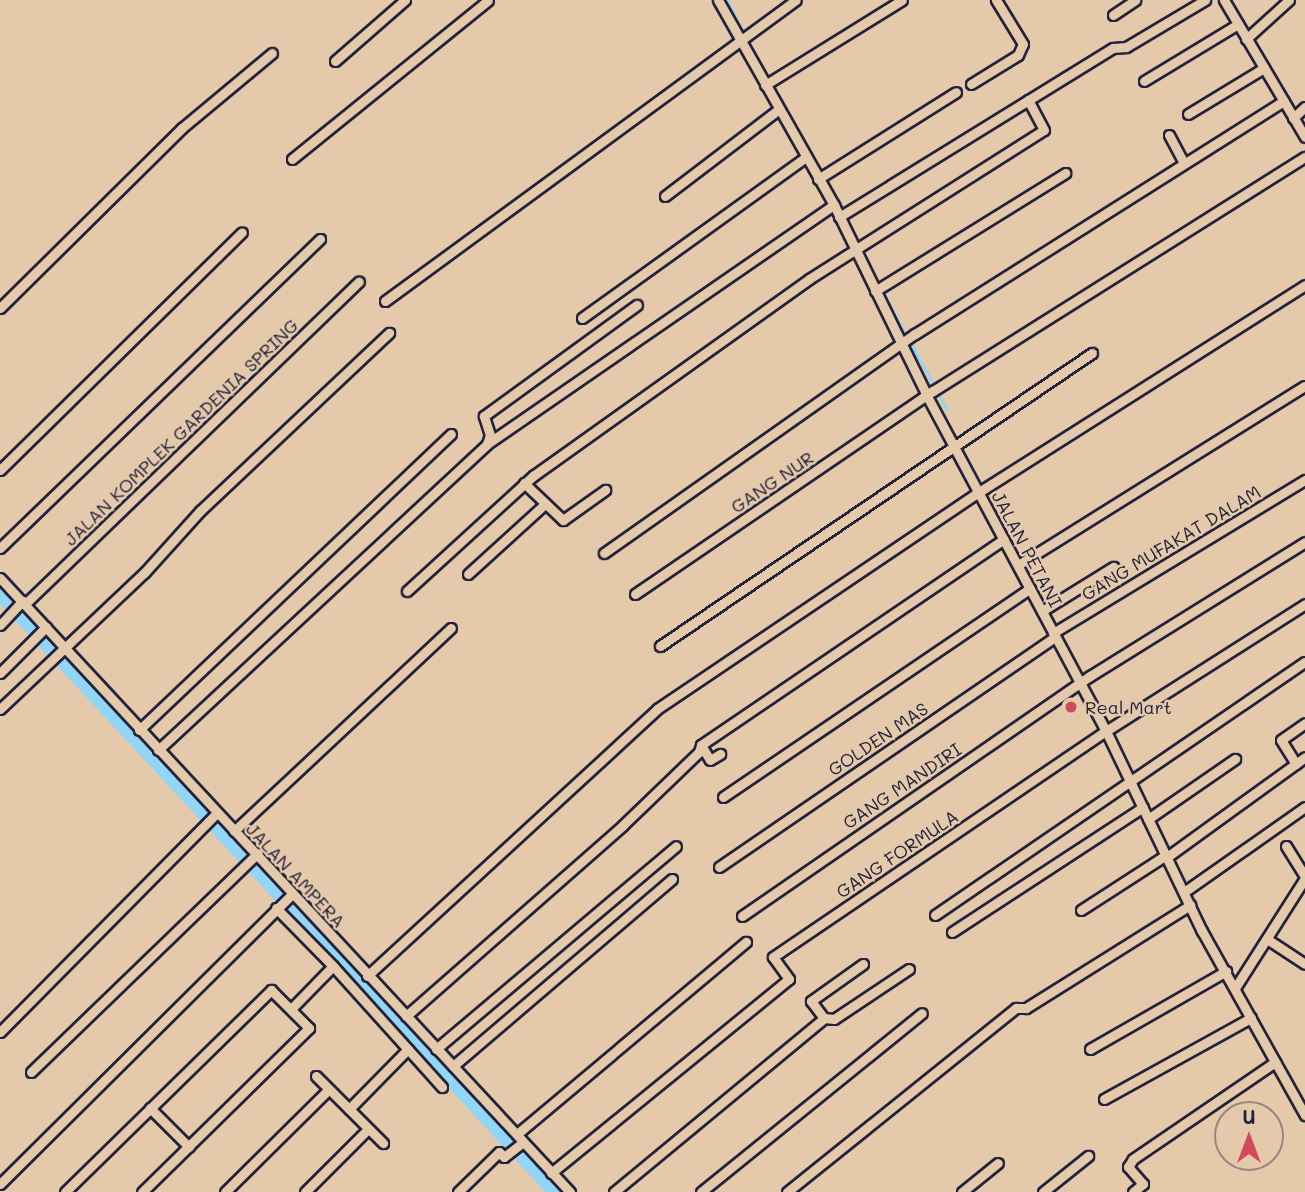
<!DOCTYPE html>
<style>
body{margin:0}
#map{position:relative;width:1305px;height:1192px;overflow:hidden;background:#e4c9ab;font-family:Mali,sans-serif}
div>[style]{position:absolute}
.stream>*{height:2.5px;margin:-1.25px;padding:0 1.25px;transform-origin:1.25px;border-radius:1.25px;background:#93d5f5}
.river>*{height:14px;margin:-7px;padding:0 7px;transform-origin:7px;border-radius:7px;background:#93d5f5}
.roads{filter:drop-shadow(2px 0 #22223b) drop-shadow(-2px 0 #22223b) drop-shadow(0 2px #22223b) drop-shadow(0 -2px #22223b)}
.minor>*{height:9px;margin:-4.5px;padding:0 4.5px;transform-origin:4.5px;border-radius:4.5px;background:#e4c9ab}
.dots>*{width:19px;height:19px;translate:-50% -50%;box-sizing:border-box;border:4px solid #e4c9ab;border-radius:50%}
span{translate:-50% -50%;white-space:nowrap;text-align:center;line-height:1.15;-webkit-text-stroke:5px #e4c9ab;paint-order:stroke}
.street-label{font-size:18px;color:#22223b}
.poi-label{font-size:18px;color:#22223b}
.left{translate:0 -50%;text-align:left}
.north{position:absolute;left:1214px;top:1101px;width:70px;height:70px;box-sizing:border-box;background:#e4c9ab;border:2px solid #96867e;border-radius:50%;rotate:0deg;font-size:19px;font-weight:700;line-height:28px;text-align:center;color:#22223b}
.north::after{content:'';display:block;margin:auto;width:24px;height:32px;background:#d1495b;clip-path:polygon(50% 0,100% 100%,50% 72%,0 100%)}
</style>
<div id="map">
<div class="stream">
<i style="left:727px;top:0;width:37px;rotate:63deg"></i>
<i style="left:747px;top:39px;width:32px;rotate:64deg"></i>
<i style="left:868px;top:264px;width:81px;rotate:61.8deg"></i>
<i style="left:910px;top:341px;width:77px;rotate:61.4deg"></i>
</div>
<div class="river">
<i style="left:0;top:594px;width:816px;rotate:47.14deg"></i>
</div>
<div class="roads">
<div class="minor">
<i style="left:718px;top:0;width:236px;rotate:60.5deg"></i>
<i style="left:834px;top:205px;width:212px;rotate:64deg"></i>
<i style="left:927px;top:396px;width:380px;rotate:61.9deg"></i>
<i style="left:1106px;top:731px;width:222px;rotate:64.4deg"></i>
<i style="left:1202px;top:931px;width:211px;rotate:60.8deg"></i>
<i style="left:1224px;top:0;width:159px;rotate:59.4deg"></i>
<i style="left:1113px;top:15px;width:27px;rotate:-34deg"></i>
<i style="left:1246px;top:39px;width:58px;rotate:-42.2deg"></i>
<i style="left:335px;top:61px;width:93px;rotate:-41.1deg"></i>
<i style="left:1144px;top:81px;width:110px;rotate:-31.2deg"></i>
<i style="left:971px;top:84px;width:55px;rotate:-31.7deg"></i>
<i style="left:1018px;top:55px;width:12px;rotate:-66deg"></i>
<i style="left:1023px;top:44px;width:52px;rotate:-121.5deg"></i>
<i style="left:765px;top:85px;width:161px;rotate:-31.8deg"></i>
<i style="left:1188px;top:114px;width:89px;rotate:-31.2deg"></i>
<i style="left:1293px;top:118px;width:16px;rotate:-43deg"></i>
<i style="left:1169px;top:135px;width:32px;rotate:62deg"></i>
<i style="left:292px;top:159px;width:252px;rotate:-39deg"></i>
<i style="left:818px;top:179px;width:163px;rotate:-32.2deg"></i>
<i style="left:665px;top:196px;width:142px;rotate:-37.3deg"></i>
<i style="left:839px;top:217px;width:322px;rotate:-31.7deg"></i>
<i style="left:1113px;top:48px;width:13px;rotate:-4deg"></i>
<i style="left:1126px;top:47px;width:92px;rotate:-30.7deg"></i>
<i style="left:875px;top:291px;width:224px;rotate:-31.8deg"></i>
<i style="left:385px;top:301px;width:509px;rotate:-36.22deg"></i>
<i style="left:0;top:308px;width:256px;rotate:-44.7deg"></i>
<i style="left:182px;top:128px;width:117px;rotate:-39.8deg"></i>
<i style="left:582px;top:318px;width:276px;rotate:-35.7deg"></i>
<i style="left:487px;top:444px;width:421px;rotate:-34.6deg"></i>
<i style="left:0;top:470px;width:339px;rotate:-44.5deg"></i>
<i style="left:524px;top:483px;width:54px;rotate:43.5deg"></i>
<i style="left:563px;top:520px;width:52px;rotate:-35.5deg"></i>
<i style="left:0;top:548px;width:445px;rotate:-44deg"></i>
<i style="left:604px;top:553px;width:380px;rotate:-35.2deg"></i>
<i style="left:915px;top:334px;width:436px;rotate:-32.3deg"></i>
<i style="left:1018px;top:565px;width:338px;rotate:-32deg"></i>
<i style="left:468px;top:574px;width:104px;rotate:-42.3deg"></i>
<i style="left:0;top:578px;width:838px;rotate:47.13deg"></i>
<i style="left:407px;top:591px;width:171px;rotate:-42.4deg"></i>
<i style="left:533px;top:476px;width:339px;rotate:-35.5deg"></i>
<i style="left:809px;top:279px;width:278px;rotate:-32.4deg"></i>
<i style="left:1044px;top:130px;width:34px;rotate:-118deg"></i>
<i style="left:635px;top:594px;width:361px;rotate:-34.3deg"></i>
<i style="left:933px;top:391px;width:439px;rotate:-32.2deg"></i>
<i style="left:25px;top:604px;width:464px;rotate:-44deg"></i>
<i style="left:1042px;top:611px;width:84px;rotate:-31.8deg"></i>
<i style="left:0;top:625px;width:33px;rotate:-47deg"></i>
<i style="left:1053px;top:633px;width:295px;rotate:-31.3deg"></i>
<i style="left:660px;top:646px;width:522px;rotate:-34.15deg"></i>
<i style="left:0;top:673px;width:65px;rotate:-45deg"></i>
<i style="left:0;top:709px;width:199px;rotate:-43.4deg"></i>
<i style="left:145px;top:572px;width:82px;rotate:-48deg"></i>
<i style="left:200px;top:511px;width:260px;rotate:-43.3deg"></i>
<i style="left:139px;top:730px;width:430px;rotate:-43.5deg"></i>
<i style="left:701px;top:745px;width:17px;rotate:59deg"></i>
<i style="left:710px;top:760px;width:12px;rotate:-31deg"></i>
<i style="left:158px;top:750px;width:449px;rotate:-42.9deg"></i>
<i style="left:487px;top:444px;width:9px;rotate:-72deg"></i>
<i style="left:490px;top:435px;width:20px;rotate:-108deg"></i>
<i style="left:484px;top:416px;width:189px;rotate:-36deg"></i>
<i style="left:1296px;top:764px;width:28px;rotate:-122deg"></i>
<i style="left:1281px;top:740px;width:29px;rotate:-35deg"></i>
<i style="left:723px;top:797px;width:371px;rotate:-34.2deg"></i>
<i style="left:1148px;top:819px;width:106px;rotate:-34.6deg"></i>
<i style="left:234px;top:831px;width:297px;rotate:-43.1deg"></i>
<i style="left:1286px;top:846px;width:36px;rotate:58deg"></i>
<i style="left:1167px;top:857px;width:170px;rotate:-35.9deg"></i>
<i style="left:719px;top:867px;width:407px;rotate:-34.4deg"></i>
<i style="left:1184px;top:892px;width:148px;rotate:-35.1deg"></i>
<i style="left:276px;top:908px;width:81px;rotate:45.5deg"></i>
<i style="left:333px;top:966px;width:60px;rotate:134.3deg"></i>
<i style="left:1081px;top:910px;width:101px;rotate:-32.9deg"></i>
<i style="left:935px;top:915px;width:448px;rotate:-34.4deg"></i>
<i style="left:742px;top:916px;width:423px;rotate:-34.6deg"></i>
<i style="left:1090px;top:676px;width:253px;rotate:-31.9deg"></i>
<i style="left:952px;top:932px;width:228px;rotate:-33.2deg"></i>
<i style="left:1267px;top:939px;width:45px;rotate:33.3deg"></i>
<i style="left:863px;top:964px;width:64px;rotate:144.6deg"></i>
<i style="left:811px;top:1001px;width:21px;rotate:53deg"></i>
<i style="left:824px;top:1018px;width:10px;rotate:6deg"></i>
<i style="left:834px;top:1019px;width:90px;rotate:-33.7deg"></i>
<i style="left:333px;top:966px;width:163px;rotate:48deg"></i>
<i style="left:367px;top:976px;width:394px;rotate:-42.6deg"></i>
<i style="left:657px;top:709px;width:388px;rotate:-34deg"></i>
<i style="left:979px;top:492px;width:386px;rotate:-32.4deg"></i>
<i style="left:1235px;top:988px;width:130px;rotate:-57.5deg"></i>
<i style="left:406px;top:1016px;width:288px;rotate:-41.3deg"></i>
<i style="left:622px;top:826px;width:107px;rotate:-43.9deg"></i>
<i style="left:699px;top:752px;width:7px;rotate:-74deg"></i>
<i style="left:701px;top:745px;width:366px;rotate:-34.2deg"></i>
<i style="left:0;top:1032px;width:308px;rotate:-45.3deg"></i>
<i style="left:436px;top:1049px;width:314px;rotate:-40.2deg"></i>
<i style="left:1090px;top:1049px;width:157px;rotate:-29.8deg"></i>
<i style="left:453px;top:1066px;width:288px;rotate:-40.5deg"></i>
<i style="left:31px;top:1072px;width:315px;rotate:-44deg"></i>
<i style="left:316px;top:1076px;width:95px;rotate:45deg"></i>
<i style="left:1104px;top:1099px;width:168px;rotate:-28.9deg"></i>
<i style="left:150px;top:1108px;width:55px;rotate:45deg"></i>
<i style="left:349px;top:1109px;width:84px;rotate:-45.5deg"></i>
<i style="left:517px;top:1134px;width:299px;rotate:-40deg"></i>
<i style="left:551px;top:1173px;width:307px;rotate:-39.2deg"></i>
<i style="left:789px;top:979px;width:27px;rotate:-126deg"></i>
<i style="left:773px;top:957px;width:402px;rotate:-34.2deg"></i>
<i style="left:1106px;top:731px;width:236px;rotate:-32.5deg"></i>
<i style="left:0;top:1184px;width:412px;rotate:-44.8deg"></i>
<i style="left:65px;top:1192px;width:289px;rotate:-44.4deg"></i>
<i style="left:271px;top:990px;width:54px;rotate:45deg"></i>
<i style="left:309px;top:1028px;width:234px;rotate:135.5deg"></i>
<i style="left:225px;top:1192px;width:146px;rotate:-44.7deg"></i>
<i style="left:305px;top:1192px;width:89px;rotate:-45deg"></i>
<i style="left:458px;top:1192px;width:57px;rotate:-44.3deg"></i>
<i style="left:499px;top:1152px;width:7px;rotate:45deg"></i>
<i style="left:504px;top:1157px;width:24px;rotate:-38deg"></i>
<i style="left:614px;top:1192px;width:273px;rotate:-39.6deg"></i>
<i style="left:701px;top:1192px;width:284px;rotate:-39deg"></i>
<i style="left:787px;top:1192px;width:294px;rotate:-38.8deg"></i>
<i style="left:1016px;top:1008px;width:10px"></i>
<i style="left:1026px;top:1008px;width:194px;rotate:-32.1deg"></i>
<i style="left:962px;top:1192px;width:46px;rotate:-38.9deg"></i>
<i style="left:1043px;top:1192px;width:58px;rotate:-38.7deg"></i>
<i style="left:1133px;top:1192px;width:13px;rotate:-39deg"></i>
<i style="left:1143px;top:1184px;width:23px;rotate:-131deg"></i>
<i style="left:1128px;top:1167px;width:9px;rotate:-58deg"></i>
<i style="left:1133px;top:1159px;width:172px;rotate:-34.3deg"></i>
</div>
</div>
<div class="dots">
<i style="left:1071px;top:707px;background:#d1495b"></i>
</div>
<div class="street-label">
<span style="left:181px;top:432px;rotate:-44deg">JALAN KOMPLEK GARDENIA SPRING</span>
<span style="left:772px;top:482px;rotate:-34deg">GANG NUR</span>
<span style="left:1171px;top:543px;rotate:-31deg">GANG MUFAKAT DALAM</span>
<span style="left:1027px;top:549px;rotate:62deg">JALAN PETANI</span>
<span style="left:878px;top:739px;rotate:-34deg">GOLDEN MAS</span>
<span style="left:902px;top:786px;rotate:-34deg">GANG MANDIRI</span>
<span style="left:897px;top:854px;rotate:-34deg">GANG FORMULA</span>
<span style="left:296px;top:875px;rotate:47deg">JALAN AMPERA</span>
</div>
<div class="poi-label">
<span class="left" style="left:1085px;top:707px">Real Mart</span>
</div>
<div class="north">U</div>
</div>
